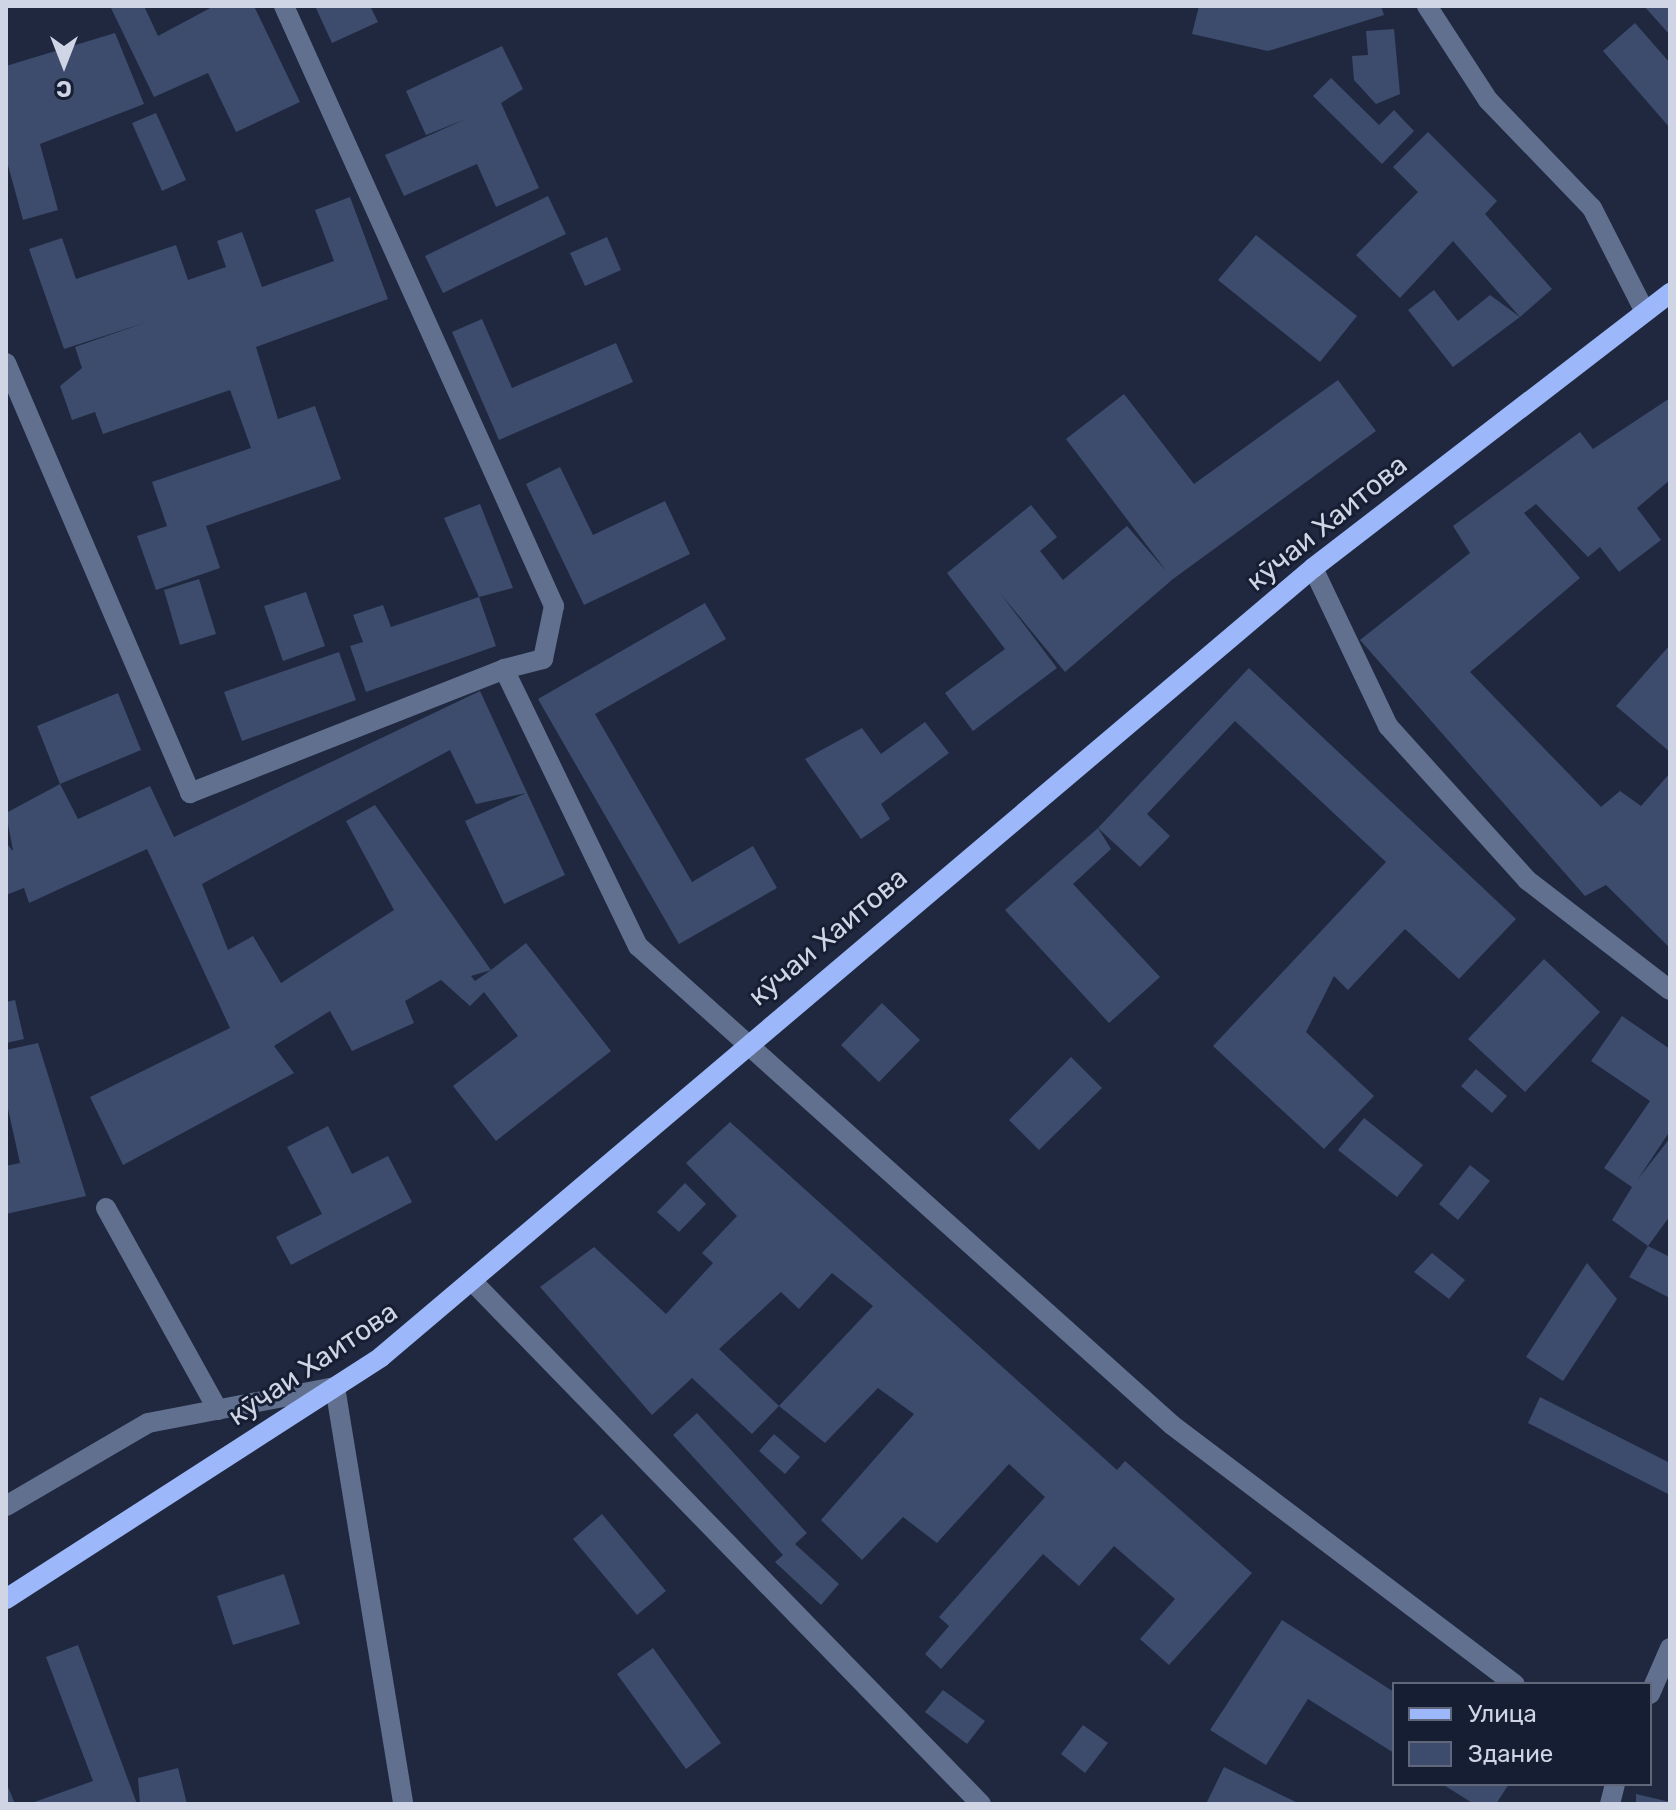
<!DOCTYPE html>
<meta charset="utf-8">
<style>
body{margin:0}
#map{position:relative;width:1676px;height:1810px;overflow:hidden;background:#1f283e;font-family:Rubik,sans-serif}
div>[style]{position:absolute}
.building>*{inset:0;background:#3d4b6d}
.minor>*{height:20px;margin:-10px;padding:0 10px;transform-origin:10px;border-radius:10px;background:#627090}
.major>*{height:20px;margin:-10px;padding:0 10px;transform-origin:10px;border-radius:10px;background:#9cb7fa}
span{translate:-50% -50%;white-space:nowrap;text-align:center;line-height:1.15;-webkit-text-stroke:6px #161e34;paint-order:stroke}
.street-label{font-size:28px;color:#cfd5e4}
.frame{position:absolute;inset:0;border:8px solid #cfd5e4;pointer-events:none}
.legend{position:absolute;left:1392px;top:1682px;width:260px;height:104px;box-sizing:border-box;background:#161e34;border:2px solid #60677a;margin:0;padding:10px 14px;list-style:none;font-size:24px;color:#cfd5e4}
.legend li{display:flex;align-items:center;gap:16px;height:40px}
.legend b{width:40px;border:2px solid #60677a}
.north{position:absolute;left:24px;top:24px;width:80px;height:80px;-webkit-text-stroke:6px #161e34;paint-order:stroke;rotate:180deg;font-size:22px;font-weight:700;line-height:32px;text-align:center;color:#cfd5e4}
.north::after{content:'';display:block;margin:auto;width:28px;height:36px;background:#cfd5e4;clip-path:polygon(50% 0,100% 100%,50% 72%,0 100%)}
</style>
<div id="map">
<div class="building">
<i style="clip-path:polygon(110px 6px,144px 6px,158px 36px,214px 6px,254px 6px,300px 102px,236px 132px,208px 73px,154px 97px)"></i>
<i style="clip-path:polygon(315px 6px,370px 6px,378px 22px,332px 43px)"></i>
<i style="clip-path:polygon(1199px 6px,1381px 6px,1384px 15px,1268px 51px,1192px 34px)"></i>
<i style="clip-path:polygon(1644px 6px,1670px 6px,1670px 35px)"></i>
<i style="clip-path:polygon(1635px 23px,1670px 63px,1670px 128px,1603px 51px)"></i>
<i style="clip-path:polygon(1394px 29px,1400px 94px,1376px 104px,1354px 80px,1352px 56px,1368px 55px,1366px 31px)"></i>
<i style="clip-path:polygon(115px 33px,144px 104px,40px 144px,58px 210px,23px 220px,6px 158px,6px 66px)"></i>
<i style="clip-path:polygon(502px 46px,523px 89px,501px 103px,539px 188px,496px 207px,477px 164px,404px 196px,385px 155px,466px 119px,426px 135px,406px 91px)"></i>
<i style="clip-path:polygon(1331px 78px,1379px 125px,1394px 110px,1414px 131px,1382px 164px,1313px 96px)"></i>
<i style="clip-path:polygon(156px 113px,186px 180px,162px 191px,132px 123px)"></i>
<i style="clip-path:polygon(1428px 132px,1497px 201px,1485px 214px,1552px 289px,1520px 317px,1453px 241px,1400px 298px,1356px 255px,1418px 192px,1393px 167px)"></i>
<i style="clip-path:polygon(548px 196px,566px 234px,443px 293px,425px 256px)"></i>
<i style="clip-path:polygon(350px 197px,388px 299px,256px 347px,278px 419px,315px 406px,341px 479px,206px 526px,220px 568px,156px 590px,137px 536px,167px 526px,152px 482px,251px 448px,230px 390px,103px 434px,95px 412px,72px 420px,60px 386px,82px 368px,75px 347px,147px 322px,64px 349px,29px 249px,62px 238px,76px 279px,176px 245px,188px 280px,226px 267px,217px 241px,242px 232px,262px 287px,334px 261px,315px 210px)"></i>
<i style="clip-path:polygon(1256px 235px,1357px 316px,1320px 362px,1218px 280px)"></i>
<i style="clip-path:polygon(607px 237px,621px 270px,585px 286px,570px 253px)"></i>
<i style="clip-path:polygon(1434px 290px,1458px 321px,1490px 295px,1520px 317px,1453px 367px,1408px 310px)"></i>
<i style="clip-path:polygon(482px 319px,512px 388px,616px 343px,633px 382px,499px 440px,452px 332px)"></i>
<i style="clip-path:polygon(1338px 380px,1376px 431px,1173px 579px,1065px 672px,1000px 593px,1057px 668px,973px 731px,945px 693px,1005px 649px,947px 573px,1031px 505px,1057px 537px,1040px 551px,1063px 580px,1127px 526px,1167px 572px,1066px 439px,1124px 394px,1194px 484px)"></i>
<i style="clip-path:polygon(1670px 398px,1670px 480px,1637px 508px,1661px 540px,1619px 572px,1600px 547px,1588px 557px,1536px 504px,1524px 513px,1580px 578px,1470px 672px,1601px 807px,1620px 791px,1641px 806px,1670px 773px,1670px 948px,1606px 885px,1585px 896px,1360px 640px,1470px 553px,1453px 526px,1580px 432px,1593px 449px)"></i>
<i style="clip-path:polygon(560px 467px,593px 535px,665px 501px,690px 554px,584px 605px,526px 484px)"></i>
<i style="clip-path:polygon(480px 504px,513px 588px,479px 597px,444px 518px)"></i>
<i style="clip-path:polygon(199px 579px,216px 634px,180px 645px,164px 590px)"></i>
<i style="clip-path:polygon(306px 592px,325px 646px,283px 661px,264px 606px)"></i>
<i style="clip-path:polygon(479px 597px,496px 646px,366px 692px,350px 646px,363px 642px,353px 615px,383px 605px,391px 627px)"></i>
<i style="clip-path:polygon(705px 603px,726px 639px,595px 714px,692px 882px,753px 846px,777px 888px,679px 944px,538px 699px)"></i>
<i style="clip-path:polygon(1670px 645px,1670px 752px,1616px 706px)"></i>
<i style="clip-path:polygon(339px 652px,356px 700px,242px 741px,224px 692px)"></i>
<i style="clip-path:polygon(1249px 668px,1516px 919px,1459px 979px,1405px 929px,1348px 990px,1334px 976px,1306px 1032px,1374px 1096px,1324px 1149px,1213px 1046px,1386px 862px,1235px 721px,1147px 814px,1170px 836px,1140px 867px,1098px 828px)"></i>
<i style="clip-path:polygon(evenodd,480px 691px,565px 875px,504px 904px,465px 821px,526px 793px,476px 804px,450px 750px,202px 884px,228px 950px,253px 936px,281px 983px,394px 910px,346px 821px,375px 805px,491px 970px,526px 943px,611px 1051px,496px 1141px,453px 1086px,518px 1036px,484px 992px,470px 1006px,441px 980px,405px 1001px,414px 1023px,352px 1051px,330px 1011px,274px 1046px,294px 1073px,123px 1165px,90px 1097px,230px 1028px,147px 849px,29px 903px,24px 888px,6px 895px,6px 843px,13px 851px,6px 813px,60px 784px,37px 726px,118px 693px,141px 750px,60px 784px,78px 819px,150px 786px,174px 837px,480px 691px,491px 970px,475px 981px,471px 976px,491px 970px)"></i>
<i style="clip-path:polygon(925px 722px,949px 753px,881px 804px,890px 819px,861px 839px,805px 759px,862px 728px,881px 754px)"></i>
<i style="clip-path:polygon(1098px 828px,1111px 849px,1073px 884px,1160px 977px,1109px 1023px,1005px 910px)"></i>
<i style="clip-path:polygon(1544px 959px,1600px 1012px,1525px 1092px,1468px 1039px)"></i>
<i style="clip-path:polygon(15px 1000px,24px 1039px,6px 1043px,6px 1002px)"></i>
<i style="clip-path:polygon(882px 1003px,920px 1040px,879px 1082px,841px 1045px)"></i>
<i style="clip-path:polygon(1622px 1016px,1670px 1049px,1670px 1131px,1638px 1179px,1670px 1138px,1670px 1216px,1648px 1246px,1612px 1220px,1632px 1187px,1604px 1168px,1650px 1101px,1591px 1061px)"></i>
<i style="clip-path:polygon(38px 1043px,86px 1196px,6px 1214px,6px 1166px,20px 1163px,6px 1100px,6px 1050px)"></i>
<i style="clip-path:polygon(1071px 1057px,1102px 1088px,1039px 1150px,1009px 1120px)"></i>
<i style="clip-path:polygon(1476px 1069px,1507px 1096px,1492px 1113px,1461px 1086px)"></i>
<i style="clip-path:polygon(1364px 1118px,1423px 1165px,1397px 1197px,1338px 1150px)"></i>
<i style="clip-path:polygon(evenodd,730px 1122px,1117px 1470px,1125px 1461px,1252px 1573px,1169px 1665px,1140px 1639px,1175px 1599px,1114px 1546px,1079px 1586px,1043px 1554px,941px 1669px,925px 1654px,949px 1626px,939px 1617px,1045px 1497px,1009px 1464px,937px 1543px,903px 1517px,862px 1560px,821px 1520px,914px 1414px,878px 1388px,825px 1443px,779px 1406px,752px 1434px,692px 1378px,652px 1415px,540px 1287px,594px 1247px,666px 1314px,713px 1263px,702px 1253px,737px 1216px,686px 1163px,730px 1122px,832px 1273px,873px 1306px,779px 1406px,719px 1349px,781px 1292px,799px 1309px,832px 1273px)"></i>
<i style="clip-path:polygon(328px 1126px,352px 1174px,388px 1156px,412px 1202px,291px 1265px,276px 1237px,322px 1214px,287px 1147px)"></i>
<i style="clip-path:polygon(1470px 1165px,1490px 1181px,1458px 1220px,1439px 1204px)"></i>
<i style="clip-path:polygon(685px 1183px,706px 1204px,679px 1232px,657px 1212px)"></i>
<i style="clip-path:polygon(1648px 1246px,1670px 1257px,1670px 1298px,1629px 1277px)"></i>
<i style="clip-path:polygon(1432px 1253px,1465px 1280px,1449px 1299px,1414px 1272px)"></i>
<i style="clip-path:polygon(1587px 1263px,1617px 1299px,1563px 1381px,1526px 1357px)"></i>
<i style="clip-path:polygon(1540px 1397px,1670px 1463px,1670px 1495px,1528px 1423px)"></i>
<i style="clip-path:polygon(697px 1413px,807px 1533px,795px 1544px,839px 1584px,821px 1605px,775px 1562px,783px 1555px,673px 1435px)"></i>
<i style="clip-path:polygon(774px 1434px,800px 1457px,785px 1474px,759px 1451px)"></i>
<i style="clip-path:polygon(602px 1514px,666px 1591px,637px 1615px,573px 1539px)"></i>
<i style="clip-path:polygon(284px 1574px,300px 1624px,233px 1645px,217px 1596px)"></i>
<i style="clip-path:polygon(1282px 1620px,1394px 1692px,1394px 1753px,1308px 1699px,1266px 1765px,1210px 1730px)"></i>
<i style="clip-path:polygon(78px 1645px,137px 1804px,29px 1804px,93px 1781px,46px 1657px)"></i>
<i style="clip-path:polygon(653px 1648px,721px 1743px,686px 1769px,617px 1674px)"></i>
<i style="clip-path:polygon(943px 1690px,985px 1721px,967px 1744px,925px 1712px)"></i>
<i style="clip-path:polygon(1083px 1725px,1108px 1743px,1085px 1773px,1061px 1754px)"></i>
<i style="clip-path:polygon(1224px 1767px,1300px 1804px,1206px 1804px)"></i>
<i style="clip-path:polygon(178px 1768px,187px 1804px,140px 1804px,138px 1778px)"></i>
<i style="clip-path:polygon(6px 1782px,15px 1804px,6px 1804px)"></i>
<i style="clip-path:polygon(1442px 1784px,1509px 1784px,1496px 1804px,1474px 1804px)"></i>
<i style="clip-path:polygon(1636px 1794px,1670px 1802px,1670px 1804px,1636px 1804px)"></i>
</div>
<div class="minor">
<i style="left:284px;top:6px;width:658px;rotate:65.77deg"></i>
<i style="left:554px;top:606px;width:54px;rotate:101.7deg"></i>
<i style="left:543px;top:659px;width:40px;rotate:165.6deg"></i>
<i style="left:504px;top:669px;width:308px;rotate:64.2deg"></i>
<i style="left:638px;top:946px;width:717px;rotate:41.89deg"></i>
<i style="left:1172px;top:1425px;width:430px;rotate:37.1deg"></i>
<i style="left:1427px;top:6px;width:112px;rotate:57deg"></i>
<i style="left:1488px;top:100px;width:150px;rotate:46.1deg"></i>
<i style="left:1592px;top:208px;width:114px;rotate:63deg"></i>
<i style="left:6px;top:363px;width:468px;rotate:66.8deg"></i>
<i style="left:190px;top:793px;width:338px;rotate:-21.5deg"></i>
<i style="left:1313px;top:568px;width:175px;rotate:64.6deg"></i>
<i style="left:1388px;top:726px;width:207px;rotate:47.9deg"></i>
<i style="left:1527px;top:880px;width:180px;rotate:37.6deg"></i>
<i style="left:106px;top:1208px;width:231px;rotate:61deg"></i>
<i style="left:472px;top:1281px;width:730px;rotate:45.78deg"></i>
<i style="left:6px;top:1506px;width:164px;rotate:-30.3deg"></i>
<i style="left:148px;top:1423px;width:190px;rotate:-10.9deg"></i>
<i style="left:335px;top:1387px;width:423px;rotate:80.7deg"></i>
<i style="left:1650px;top:1694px;width:50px;rotate:-66.5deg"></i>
<i style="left:1610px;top:1804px;width:21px;rotate:-76deg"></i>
</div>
<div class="major">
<i style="left:6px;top:1599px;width:446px;rotate:-32.8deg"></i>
<i style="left:381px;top:1357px;width:1221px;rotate:-40.25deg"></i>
<i style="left:1313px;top:568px;width:451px;rotate:-37.6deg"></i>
</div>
<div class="street-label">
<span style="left:1327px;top:523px;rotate:-39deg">кӯчаи Хаитова</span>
<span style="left:828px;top:937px;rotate:-40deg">кӯчаи Хаитова</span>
<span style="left:313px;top:1364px;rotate:-34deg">кӯчаи Хаитова</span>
</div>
<div class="frame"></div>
<ul class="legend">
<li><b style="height:10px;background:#9cb7fa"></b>Улица</li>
<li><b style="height:22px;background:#3d4b6d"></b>Здание</li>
</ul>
<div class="north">С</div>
</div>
